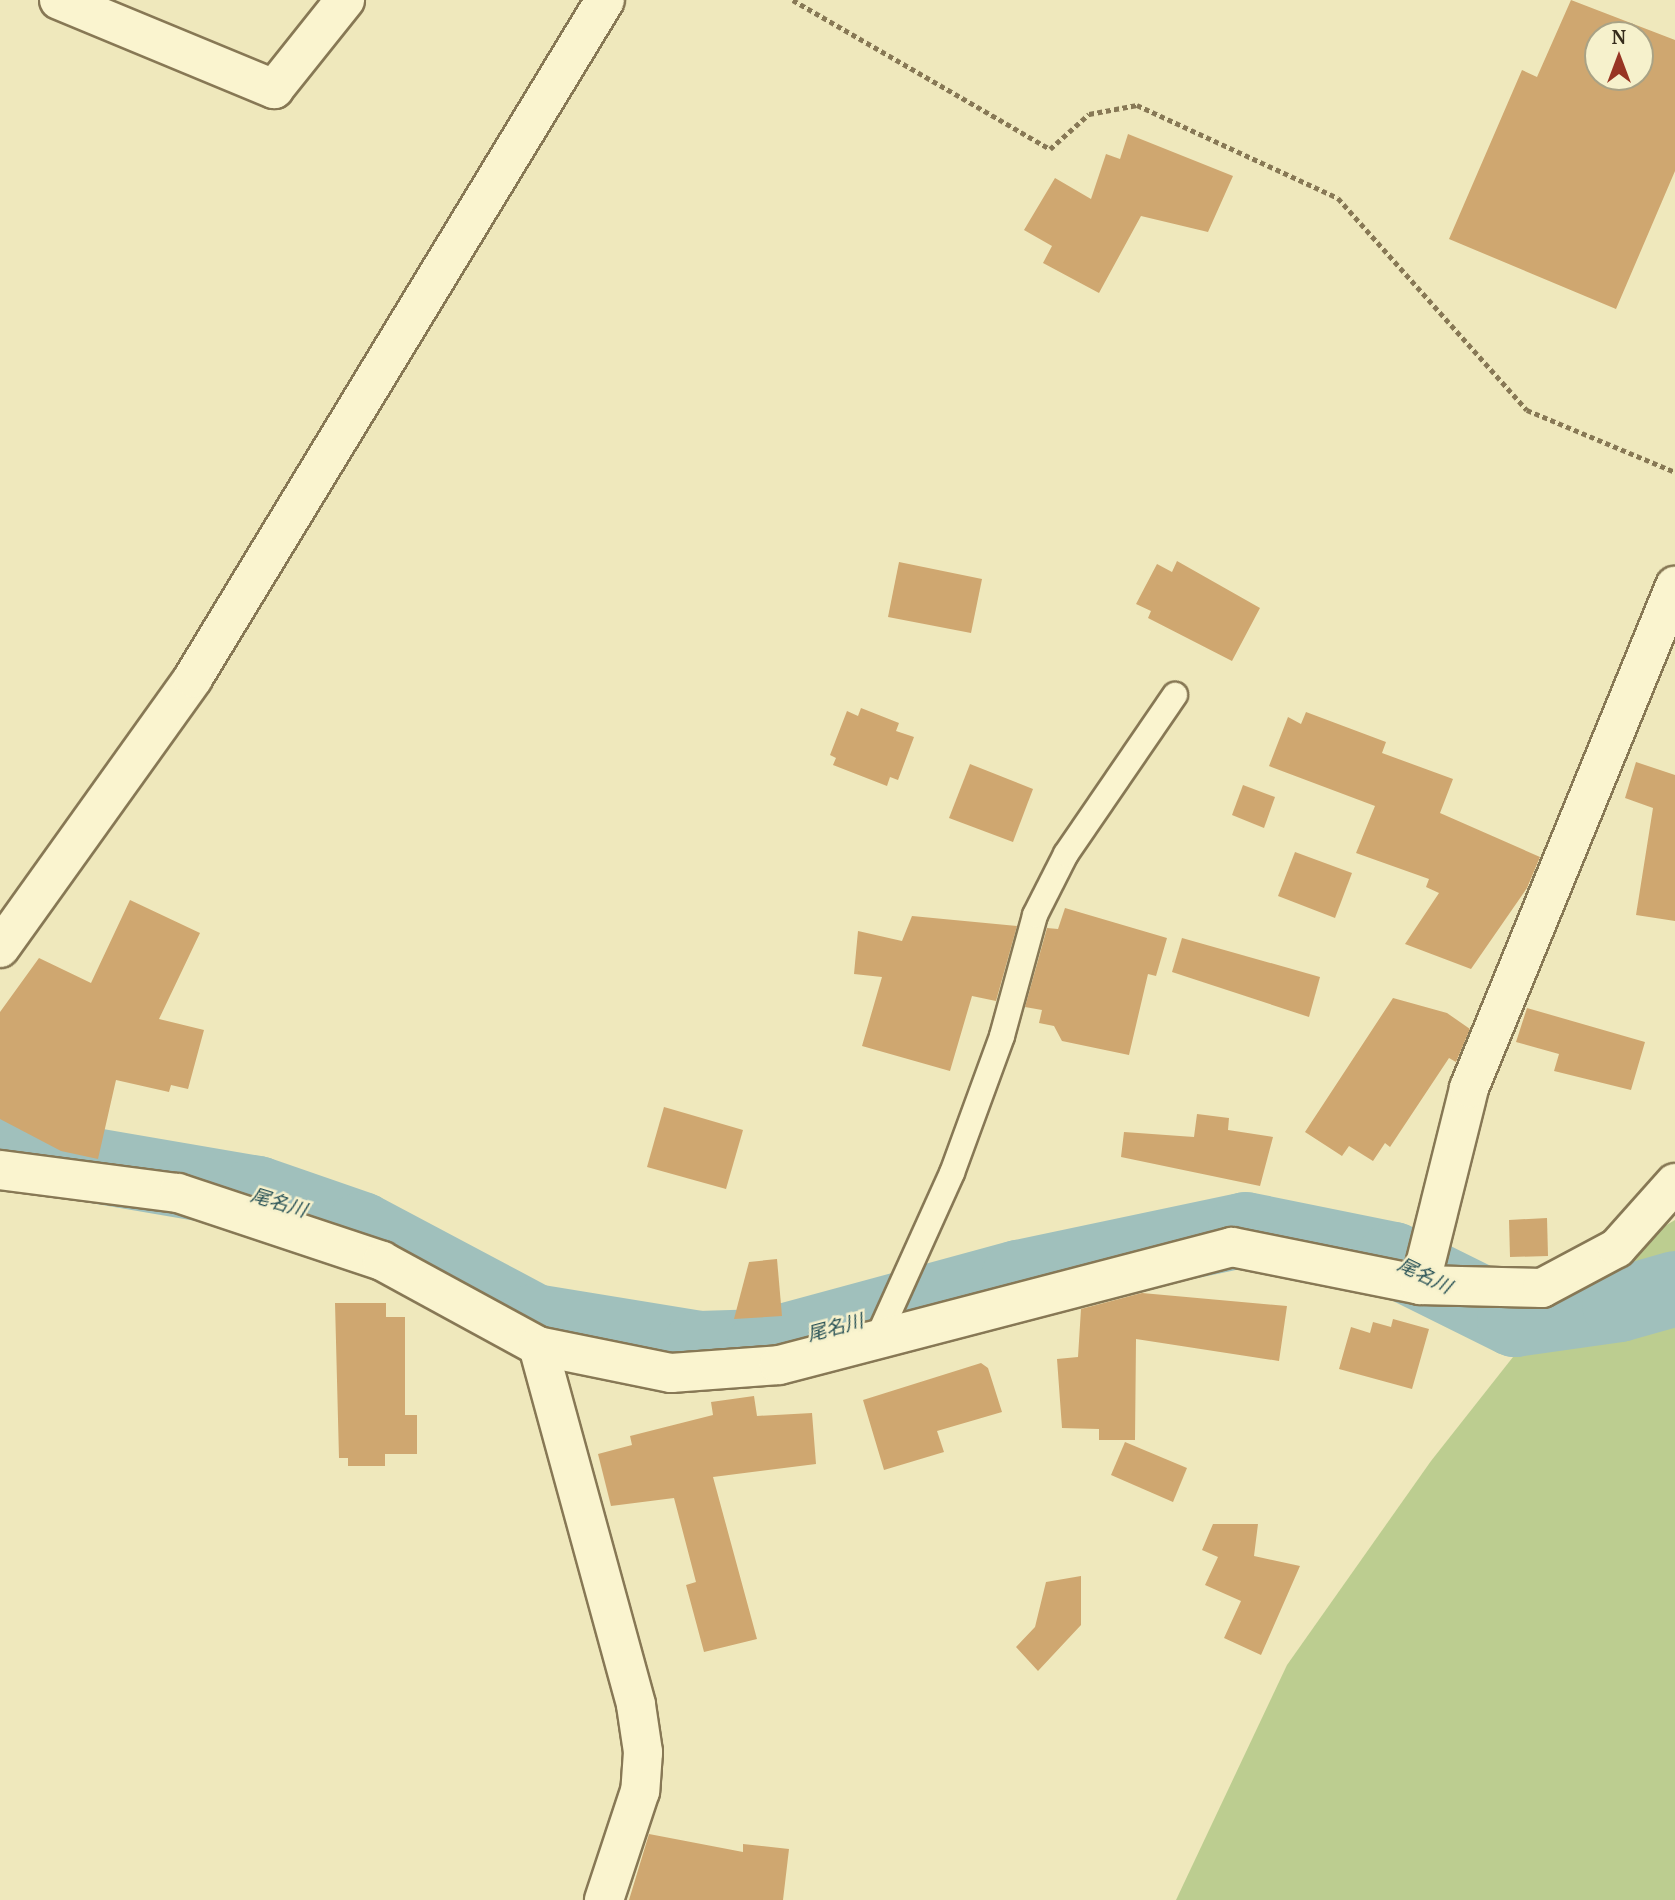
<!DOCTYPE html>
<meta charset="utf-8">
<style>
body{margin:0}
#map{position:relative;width:1675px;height:1900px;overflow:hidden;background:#efe8bc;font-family:"PT Serif","Noto Sans JP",serif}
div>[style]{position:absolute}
.green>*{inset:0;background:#bccd90}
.river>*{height:75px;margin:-37.5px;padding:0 37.5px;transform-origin:37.5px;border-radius:37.5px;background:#a0c0bc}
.building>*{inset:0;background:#cfa770}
.path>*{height:4.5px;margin-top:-2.25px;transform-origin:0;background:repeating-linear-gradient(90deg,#877855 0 5px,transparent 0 8.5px)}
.roads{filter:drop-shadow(2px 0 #877855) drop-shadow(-2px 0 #877855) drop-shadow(0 2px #877855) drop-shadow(0 -2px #877855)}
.service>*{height:24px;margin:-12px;padding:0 12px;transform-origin:12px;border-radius:12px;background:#faf4cf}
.minor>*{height:38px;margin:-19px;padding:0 19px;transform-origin:19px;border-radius:19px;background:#faf4cf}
.tertiary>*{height:38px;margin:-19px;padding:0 19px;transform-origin:19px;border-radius:19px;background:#faf4cf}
span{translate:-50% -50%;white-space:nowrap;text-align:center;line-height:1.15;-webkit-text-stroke:5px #f6f1cc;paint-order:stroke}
.water-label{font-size:19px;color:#295256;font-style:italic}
.north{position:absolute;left:1584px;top:21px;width:70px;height:70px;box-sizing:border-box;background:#f6f1cc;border:2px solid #a9a285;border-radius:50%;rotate:0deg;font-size:19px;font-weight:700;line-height:28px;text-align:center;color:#362c1b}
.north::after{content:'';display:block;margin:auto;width:24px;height:32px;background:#983523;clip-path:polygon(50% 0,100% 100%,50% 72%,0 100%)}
</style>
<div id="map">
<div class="green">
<i style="clip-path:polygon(1675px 1220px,1675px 1900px,1176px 1900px,1287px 1665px,1431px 1461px,1547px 1314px,1629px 1247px)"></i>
</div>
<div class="river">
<i style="left:0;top:1149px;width:261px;rotate:9.7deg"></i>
<i style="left:257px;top:1193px;width:110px;rotate:19.1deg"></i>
<i style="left:361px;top:1229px;width:196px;rotate:28deg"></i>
<i style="left:534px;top:1321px;width:166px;rotate:9.3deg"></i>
<i style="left:698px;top:1348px;width:66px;rotate:-1.7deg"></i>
<i style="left:764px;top:1346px;width:263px;rotate:-15.2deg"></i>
<i style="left:1018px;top:1277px;width:232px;rotate:-11.9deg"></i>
<i style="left:1245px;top:1229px;width:151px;rotate:11.5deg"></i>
<i style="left:1393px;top:1259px;width:135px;rotate:26.4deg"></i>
<i style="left:1514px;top:1319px;width:106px;rotate:-8.1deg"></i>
<i style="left:1619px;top:1304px;width:58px;rotate:-15.9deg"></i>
</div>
<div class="building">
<i style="clip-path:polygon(evenodd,1571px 0,1675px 40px,1675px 171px,1616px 309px,1449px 239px,1522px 70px,1537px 77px,1571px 0,1598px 35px,1640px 35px,1640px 77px,1598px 77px,1598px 35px)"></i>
<i style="clip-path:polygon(1128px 134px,1233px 176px,1208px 232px,1141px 216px,1099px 293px,1043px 263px,1052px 246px,1024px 230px,1055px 178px,1091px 199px,1106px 154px,1120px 159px)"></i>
<i style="clip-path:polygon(1177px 561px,1260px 608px,1232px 661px,1148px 618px,1151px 611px,1136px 604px,1157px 564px,1172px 572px)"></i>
<i style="clip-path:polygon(899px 562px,982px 579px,971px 633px,888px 617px)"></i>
<i style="clip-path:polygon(861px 708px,899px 723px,896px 731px,914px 737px,898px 780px,890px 777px,887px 786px,833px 765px,836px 758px,830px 755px,847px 711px,858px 716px)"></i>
<i style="clip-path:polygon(1306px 712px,1386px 742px,1382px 753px,1453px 779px,1440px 813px,1540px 857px,1527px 888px,1471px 969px,1405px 944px,1439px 893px,1426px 887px,1429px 879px,1356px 853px,1375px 806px,1269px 766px,1288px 717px,1301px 724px)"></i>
<i style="clip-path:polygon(1636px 762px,1675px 775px,1675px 921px,1636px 915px,1653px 808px,1625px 798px)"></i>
<i style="clip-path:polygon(970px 764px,1033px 789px,1013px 842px,949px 818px)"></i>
<i style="clip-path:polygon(1243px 785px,1275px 797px,1264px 828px,1232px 815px)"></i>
<i style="clip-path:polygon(1295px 852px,1352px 873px,1335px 918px,1278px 896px)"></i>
<i style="clip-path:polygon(130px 900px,200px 933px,159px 1019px,204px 1030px,188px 1089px,171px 1085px,169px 1092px,116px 1080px,98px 1159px,61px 1151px,0 1119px,0 1012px,39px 958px,91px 983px)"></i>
<i style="clip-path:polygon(1065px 908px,1167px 938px,1156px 976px,1148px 974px,1129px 1055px,1062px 1041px,1054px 1026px,1039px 1023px,1042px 1010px,1025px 1007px,1047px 928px,1058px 929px)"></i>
<i style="clip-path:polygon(912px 916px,1017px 926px,996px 1001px,972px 996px,950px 1071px,862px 1046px,882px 977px,854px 974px,858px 931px,902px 941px)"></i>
<i style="clip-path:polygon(1182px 938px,1320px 977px,1309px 1017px,1172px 972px)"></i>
<i style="clip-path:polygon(1393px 998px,1447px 1013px,1470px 1029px,1456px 1062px,1449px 1058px,1390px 1147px,1385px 1143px,1373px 1161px,1349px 1146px,1342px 1156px,1305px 1132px)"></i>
<i style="clip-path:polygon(1527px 1008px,1645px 1042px,1631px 1090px,1554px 1071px,1559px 1054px,1516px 1042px)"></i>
<i style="clip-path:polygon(664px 1107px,743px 1130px,726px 1189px,647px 1167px)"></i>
<i style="clip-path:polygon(1197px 1114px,1229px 1118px,1228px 1130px,1273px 1137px,1260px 1186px,1121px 1157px,1124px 1132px,1194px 1137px)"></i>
<i style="clip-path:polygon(1547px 1218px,1548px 1256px,1510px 1257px,1509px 1220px)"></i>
<i style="clip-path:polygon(777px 1259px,782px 1316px,734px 1319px,749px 1262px)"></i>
<i style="clip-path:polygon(1142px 1293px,1287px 1306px,1279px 1361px,1136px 1339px,1135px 1440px,1099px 1440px,1099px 1429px,1062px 1428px,1057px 1359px,1078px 1357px,1081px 1309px)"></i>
<i style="clip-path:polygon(335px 1303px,386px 1303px,386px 1317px,405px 1317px,405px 1415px,417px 1415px,417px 1454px,385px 1454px,385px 1466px,348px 1466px,348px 1458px,339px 1458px)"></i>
<i style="clip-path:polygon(1393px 1319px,1429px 1329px,1412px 1389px,1339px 1369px,1351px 1327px,1370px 1333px,1373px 1322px,1391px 1327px)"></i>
<i style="clip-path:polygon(981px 1363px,988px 1368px,1002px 1412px,937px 1431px,944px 1452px,884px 1470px,863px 1400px)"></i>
<i style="clip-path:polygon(754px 1396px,757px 1416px,812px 1413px,816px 1464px,713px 1477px,757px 1639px,704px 1652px,686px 1585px,696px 1582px,674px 1498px,611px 1506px,598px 1454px,632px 1445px,630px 1436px,713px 1415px,711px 1402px)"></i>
<i style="clip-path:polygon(1125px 1442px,1187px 1468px,1173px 1502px,1111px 1475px)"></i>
<i style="clip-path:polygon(1213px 1524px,1258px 1524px,1254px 1556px,1300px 1566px,1261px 1655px,1224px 1638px,1241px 1601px,1205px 1585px,1218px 1557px,1202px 1550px)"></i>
<i style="clip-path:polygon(1081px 1576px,1081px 1625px,1038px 1671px,1016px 1647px,1035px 1627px,1046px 1582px)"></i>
<i style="clip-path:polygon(649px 1834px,743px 1852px,743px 1844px,789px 1849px,783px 1900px,629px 1900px)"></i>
</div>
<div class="path">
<i style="left:793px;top:0;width:297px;rotate:30.1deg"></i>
<i style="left:1050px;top:149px;width:52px;rotate:-41.9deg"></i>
<i style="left:1089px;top:114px;width:49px;rotate:-10.6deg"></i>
<i style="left:1137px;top:105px;width:221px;rotate:24.8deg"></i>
<i style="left:1338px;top:198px;width:284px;rotate:48.3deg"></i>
<i style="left:1527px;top:410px;width:160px;rotate:22.7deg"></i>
</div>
<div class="roads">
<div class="service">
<i style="left:877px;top:1339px;width:182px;rotate:-65.7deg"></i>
<i style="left:952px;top:1173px;width:146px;rotate:-69.9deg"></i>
<i style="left:1002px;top:1036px;width:125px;rotate:-74.7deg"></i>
<i style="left:1035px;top:915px;width:68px;rotate:-63.1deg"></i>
<i style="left:1066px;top:854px;width:193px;rotate:-55.6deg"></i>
</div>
<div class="minor">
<i style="left:59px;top:0;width:233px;rotate:22.5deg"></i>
<i style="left:274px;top:89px;width:114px;rotate:-51.4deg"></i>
<i style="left:0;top:1170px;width:179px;rotate:7.4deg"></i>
<i style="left:178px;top:1193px;width:215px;rotate:18.4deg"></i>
<i style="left:382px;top:1261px;width:178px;rotate:28.6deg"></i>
<i style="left:538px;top:1346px;width:136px;rotate:11.5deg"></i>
<i style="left:671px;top:1373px;width:108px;rotate:-4.2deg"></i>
<i style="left:779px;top:1365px;width:468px;rotate:-14.6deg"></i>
<i style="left:1232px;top:1247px;width:192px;rotate:11.4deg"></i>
<i style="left:1420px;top:1285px;width:122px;rotate:1.4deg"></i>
<i style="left:1542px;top:1288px;width:85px;rotate:-28.1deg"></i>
<i style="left:1617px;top:1248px;width:87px;rotate:-48.3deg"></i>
<i style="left:1420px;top:1285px;width:203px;rotate:-76deg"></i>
<i style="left:1469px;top:1088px;width:543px;rotate:-67.69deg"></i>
<i style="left:538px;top:1346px;width:372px;rotate:74.7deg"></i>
<i style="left:636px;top:1705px;width:48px;rotate:81.5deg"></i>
<i style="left:643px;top:1752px;width:39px;rotate:94deg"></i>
<i style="left:640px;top:1791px;width:115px;rotate:108.3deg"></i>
</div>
<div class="tertiary">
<i style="left:0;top:948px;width:332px;rotate:-54.4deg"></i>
<i style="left:193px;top:678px;width:793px;rotate:-58.71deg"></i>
</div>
</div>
<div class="water-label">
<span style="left:279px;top:1202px;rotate:17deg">尾名川</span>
<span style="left:1425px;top:1275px;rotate:26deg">尾名川</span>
<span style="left:835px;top:1327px;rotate:-15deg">尾名川</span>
</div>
<div class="north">N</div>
</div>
